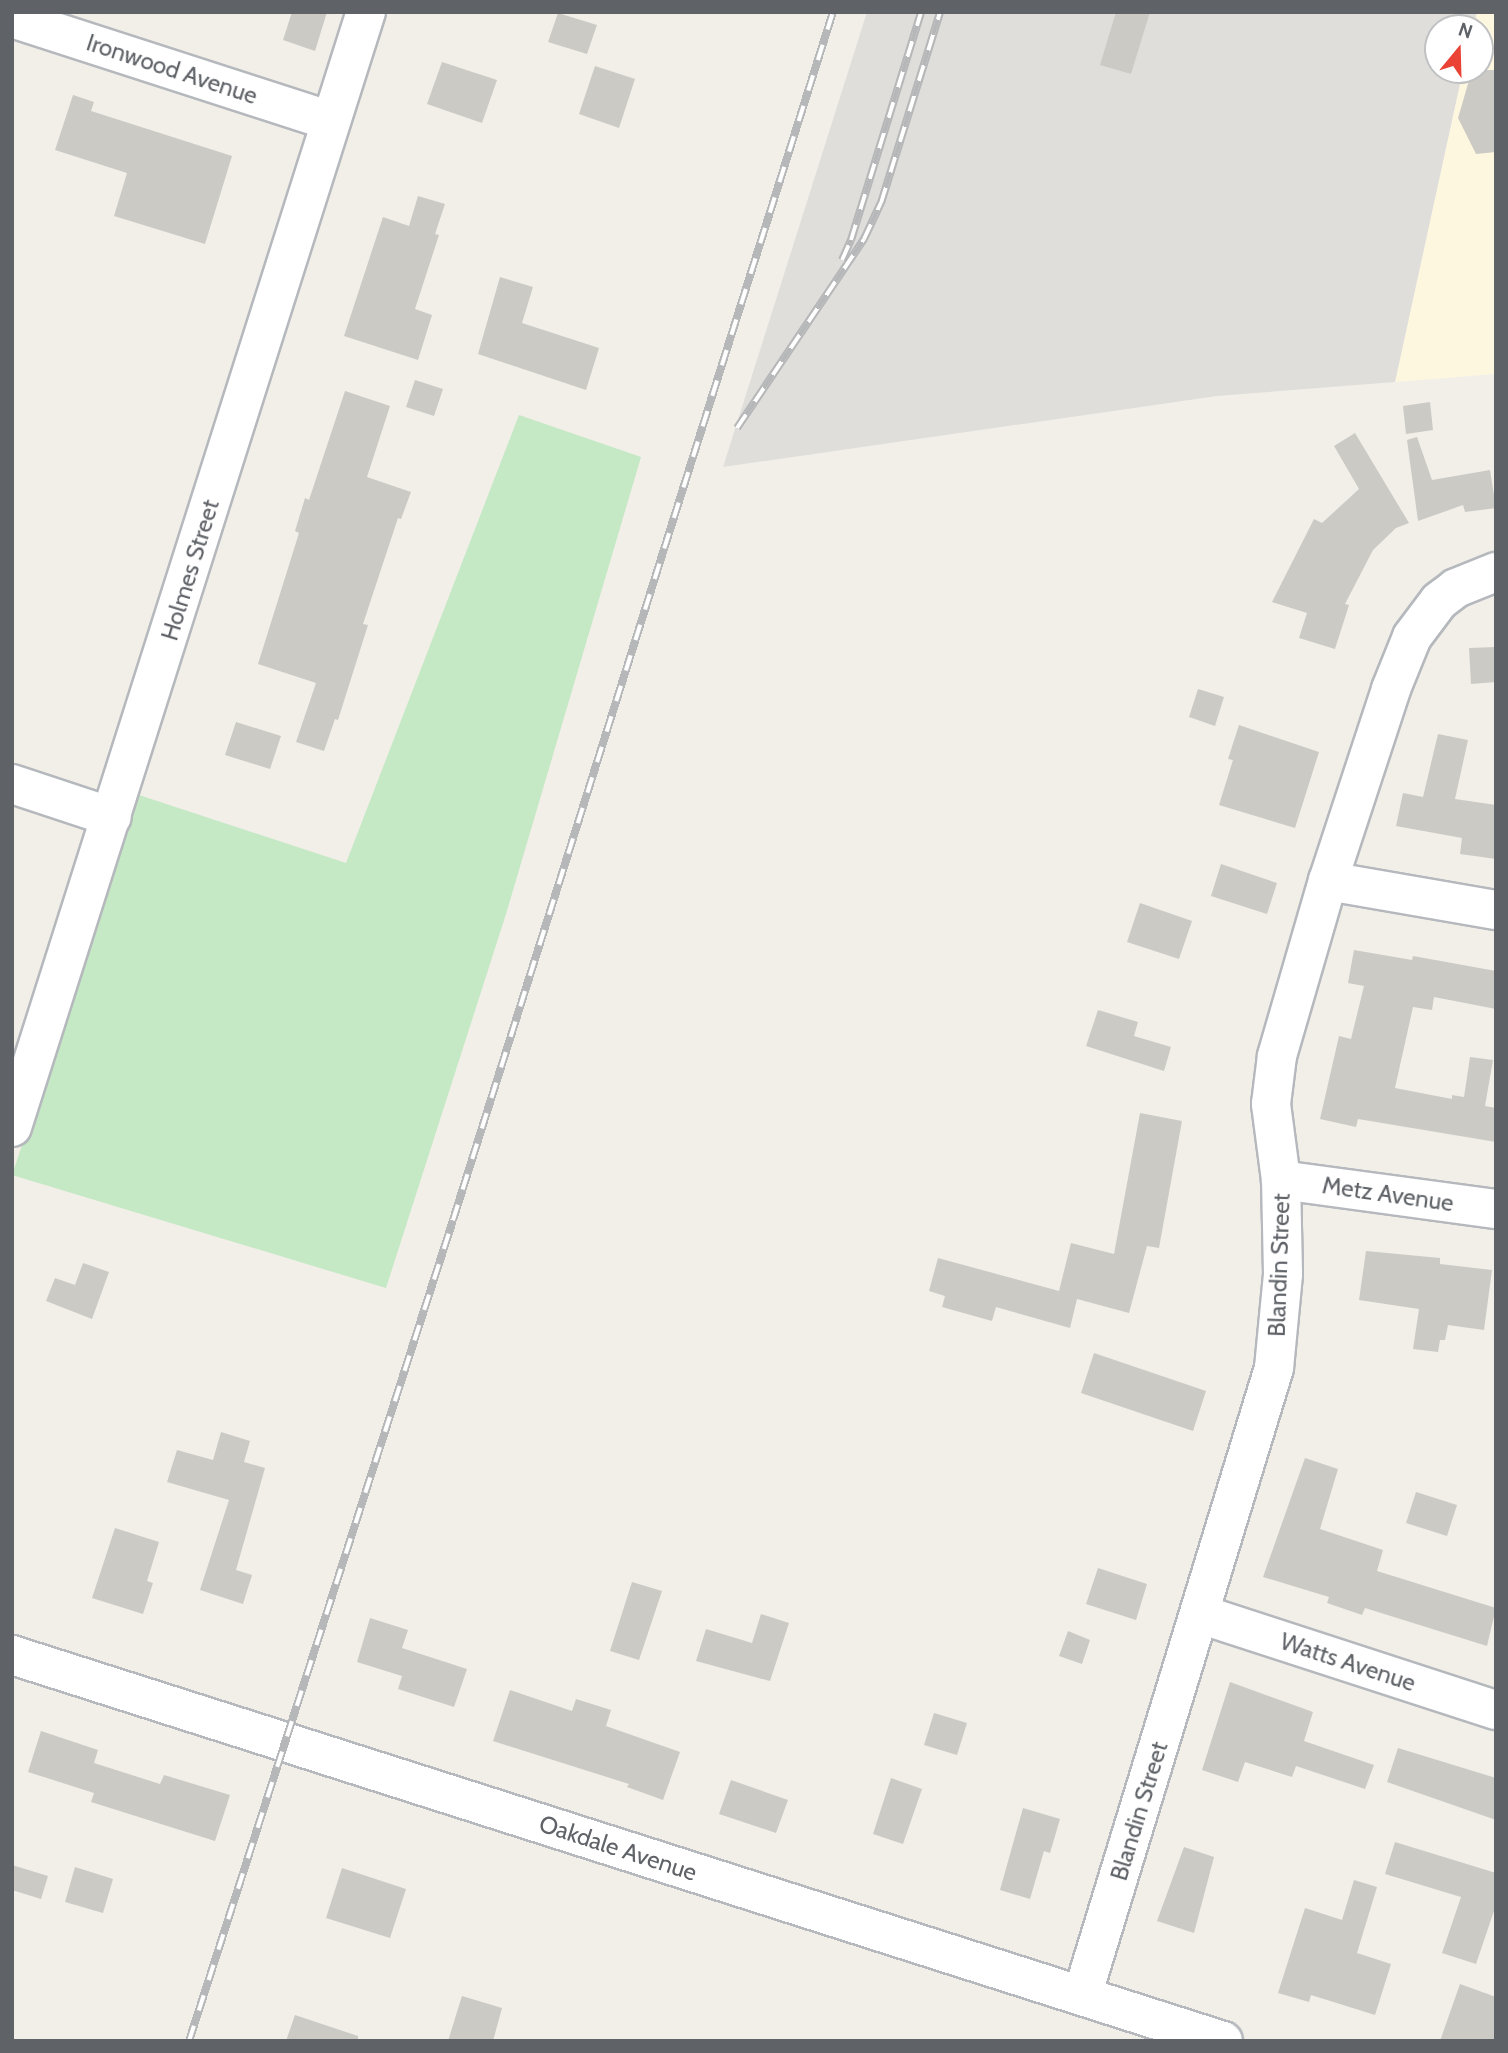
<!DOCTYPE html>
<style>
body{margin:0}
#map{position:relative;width:1508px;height:2053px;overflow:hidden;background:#f1efe8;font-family:Cabin,sans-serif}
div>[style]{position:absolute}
.commercial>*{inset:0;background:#fef7e0}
.industrial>*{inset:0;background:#e0deda}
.green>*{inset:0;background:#c5e8c5}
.building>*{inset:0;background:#cccac5}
.roads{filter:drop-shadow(2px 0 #b5b8bc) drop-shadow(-2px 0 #b5b8bc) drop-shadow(0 2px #b5b8bc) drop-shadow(0 -2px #b5b8bc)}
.minor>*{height:38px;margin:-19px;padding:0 19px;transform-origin:19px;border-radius:19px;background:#fff}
.rail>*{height:8px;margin-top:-4px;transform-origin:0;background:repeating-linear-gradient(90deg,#fff 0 16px,#b6b7b8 0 32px);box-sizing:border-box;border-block:2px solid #b6b7b8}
span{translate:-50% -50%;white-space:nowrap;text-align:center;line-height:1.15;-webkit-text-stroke:7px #fff;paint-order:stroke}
.street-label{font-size:24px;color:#5f6368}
.frame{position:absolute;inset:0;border:14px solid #5f6368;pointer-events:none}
.north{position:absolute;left:1424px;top:14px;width:70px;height:70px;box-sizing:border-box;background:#fff;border:2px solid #bfc1c3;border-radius:50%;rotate:19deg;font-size:19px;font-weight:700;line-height:28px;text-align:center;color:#5f6368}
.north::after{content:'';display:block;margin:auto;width:24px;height:32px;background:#ea4335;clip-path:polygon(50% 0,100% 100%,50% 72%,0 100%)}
</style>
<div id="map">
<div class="commercial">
<i style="clip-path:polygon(1477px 12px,1496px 12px,1496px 374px,1395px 382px,1463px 70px,1480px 70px,1480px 28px,1473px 28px)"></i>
</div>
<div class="industrial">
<i style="clip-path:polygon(867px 12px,1477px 12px,1473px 28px,1438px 28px,1438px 70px,1463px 70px,1395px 382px,1217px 396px,723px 467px)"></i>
</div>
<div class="green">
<i style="clip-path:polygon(519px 415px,641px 457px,506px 914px,386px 1288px,12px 1175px,139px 795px,346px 863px)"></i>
</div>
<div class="building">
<i style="clip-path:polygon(292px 12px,327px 12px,315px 51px,283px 40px)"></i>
<i style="clip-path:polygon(1116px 12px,1150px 12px,1131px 74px,1100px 65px)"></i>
<i style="clip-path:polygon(558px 13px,597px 25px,587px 54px,548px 42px)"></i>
<i style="clip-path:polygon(442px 62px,497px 80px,482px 123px,427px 104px)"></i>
<i style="clip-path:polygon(595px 66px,635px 79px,619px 128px,579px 114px)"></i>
<i style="clip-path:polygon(1472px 70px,1496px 70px,1496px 152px,1476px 154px,1458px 118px)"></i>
<i style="clip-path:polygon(73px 95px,94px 102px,91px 111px,232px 156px,205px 244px,114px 216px,127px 173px,55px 150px)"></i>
<i style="clip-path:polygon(418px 196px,445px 204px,435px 234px,439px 235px,415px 309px,432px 315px,418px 360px,344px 336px,383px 217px,409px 226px)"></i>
<i style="clip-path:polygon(500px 277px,533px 287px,522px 323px,599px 348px,586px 390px,478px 354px)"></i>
<i style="clip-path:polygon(415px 380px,443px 389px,434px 416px,406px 407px)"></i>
<i style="clip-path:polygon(345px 391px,390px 406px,367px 477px,411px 492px,401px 519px,398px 518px,363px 624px,368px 625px,338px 720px,335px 719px,324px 751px,296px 742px,316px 683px,258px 664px,299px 533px,295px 531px,305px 498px,309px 500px)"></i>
<i style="clip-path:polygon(1430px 402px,1433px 430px,1406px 434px,1403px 406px)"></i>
<i style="clip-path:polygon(1355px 433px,1409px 523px,1396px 528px,1373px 550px,1345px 604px,1349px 605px,1335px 649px,1299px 638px,1307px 613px,1272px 602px,1314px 519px,1322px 523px,1359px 489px,1334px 446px)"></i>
<i style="clip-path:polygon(1417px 437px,1432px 480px,1490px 470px,1496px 508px,1465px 512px,1463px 505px,1418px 521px,1407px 440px)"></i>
<i style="clip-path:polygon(1496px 647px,1496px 682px,1471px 684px,1469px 648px)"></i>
<i style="clip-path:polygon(1198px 689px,1224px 697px,1215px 726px,1189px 717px)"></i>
<i style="clip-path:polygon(236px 722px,281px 736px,270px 769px,225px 755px)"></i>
<i style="clip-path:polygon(1239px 725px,1319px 752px,1295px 828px,1219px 805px,1233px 760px,1228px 759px)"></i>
<i style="clip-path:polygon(1438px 734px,1468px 740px,1455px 799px,1496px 805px,1496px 859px,1460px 854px,1462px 838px,1396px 826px,1403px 793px,1423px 797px)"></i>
<i style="clip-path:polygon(1221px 864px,1277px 883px,1267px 914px,1211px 896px)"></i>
<i style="clip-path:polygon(1140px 903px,1192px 921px,1179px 959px,1127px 942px)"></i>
<i style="clip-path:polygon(1354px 950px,1412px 960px,1413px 956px,1496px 971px,1496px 1009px,1434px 997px,1432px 1010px,1413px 1007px,1395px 1088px,1452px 1099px,1452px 1095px,1464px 1097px,1470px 1057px,1493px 1060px,1485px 1106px,1496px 1108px,1496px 1142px,1358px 1119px,1356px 1127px,1320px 1119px,1339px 1036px,1351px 1039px,1364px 986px,1348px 983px)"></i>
<i style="clip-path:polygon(1098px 1010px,1138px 1022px,1134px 1036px,1171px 1047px,1164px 1071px,1086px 1046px)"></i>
<i style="clip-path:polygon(1140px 1113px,1182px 1121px,1159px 1248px,1147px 1246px,1129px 1313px,1077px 1299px,1070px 1328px,996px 1307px,992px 1321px,942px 1307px,945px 1296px,929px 1291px,938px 1258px,1059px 1291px,1071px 1243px,1114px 1254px)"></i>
<i style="clip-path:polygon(1366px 1251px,1440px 1258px,1440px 1264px,1492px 1270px,1484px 1330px,1448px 1325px,1445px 1340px,1440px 1340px,1438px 1352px,1413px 1349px,1419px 1309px,1359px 1300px)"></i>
<i style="clip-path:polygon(83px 1263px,109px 1272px,92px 1319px,46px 1301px,55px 1278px,75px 1285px)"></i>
<i style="clip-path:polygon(1094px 1353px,1206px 1391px,1193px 1431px,1081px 1393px)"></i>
<i style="clip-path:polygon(221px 1432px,250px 1441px,244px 1462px,265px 1468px,236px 1570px,252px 1575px,243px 1604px,200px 1590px,229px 1500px,167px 1482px,177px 1450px,213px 1460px)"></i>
<i style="clip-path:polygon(1305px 1458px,1338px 1469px,1320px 1529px,1383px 1550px,1377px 1571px,1496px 1608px,1487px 1646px,1365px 1608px,1362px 1615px,1327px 1603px,1329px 1597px,1263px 1577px)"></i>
<i style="clip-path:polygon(1416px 1492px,1457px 1505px,1447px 1536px,1406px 1523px)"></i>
<i style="clip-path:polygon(115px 1528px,159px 1542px,147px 1581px,153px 1583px,143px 1614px,92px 1598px)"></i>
<i style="clip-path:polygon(1098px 1568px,1147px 1584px,1136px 1620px,1086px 1604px)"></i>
<i style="clip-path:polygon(632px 1582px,662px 1591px,639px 1660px,610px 1651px)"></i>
<i style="clip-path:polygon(761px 1614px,789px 1623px,770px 1681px,696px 1661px,706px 1629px,752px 1643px)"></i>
<i style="clip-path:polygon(370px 1618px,408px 1630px,402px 1648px,467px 1669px,454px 1707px,398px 1689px,402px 1676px,357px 1662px)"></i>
<i style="clip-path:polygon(1068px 1631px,1090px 1640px,1082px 1664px,1059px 1656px)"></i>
<i style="clip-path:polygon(1230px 1682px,1313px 1712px,1304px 1741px,1374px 1765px,1365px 1789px,1296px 1766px,1292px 1777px,1245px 1762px,1238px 1782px,1202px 1770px)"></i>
<i style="clip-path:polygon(510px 1690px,572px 1711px,576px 1699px,611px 1710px,606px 1726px,680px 1752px,663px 1800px,627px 1787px,629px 1784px,493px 1741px)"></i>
<i style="clip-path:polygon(934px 1713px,967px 1723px,957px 1755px,924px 1745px)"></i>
<i style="clip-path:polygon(41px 1731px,98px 1750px,94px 1763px,160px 1784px,164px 1775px,230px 1795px,215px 1841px,91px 1802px,94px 1793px,28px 1772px)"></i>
<i style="clip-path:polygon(1398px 1748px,1496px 1778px,1496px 1820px,1387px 1782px)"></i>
<i style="clip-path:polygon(891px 1778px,922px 1789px,903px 1844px,873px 1834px)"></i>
<i style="clip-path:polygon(731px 1780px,788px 1800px,776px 1833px,719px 1814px)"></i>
<i style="clip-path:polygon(1023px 1808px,1060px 1819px,1050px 1853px,1044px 1851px,1030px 1899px,1000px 1890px)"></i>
<i style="clip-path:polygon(1395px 1842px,1496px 1873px,1496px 1905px,1476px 1964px,1442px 1953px,1461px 1897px,1385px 1874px)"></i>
<i style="clip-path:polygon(1184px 1847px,1214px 1857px,1194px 1933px,1157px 1921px)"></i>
<i style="clip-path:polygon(12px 1865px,48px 1876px,41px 1899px,12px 1890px)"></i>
<i style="clip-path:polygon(75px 1867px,113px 1879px,103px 1913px,65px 1902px)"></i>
<i style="clip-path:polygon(342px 1868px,406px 1889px,390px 1938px,326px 1918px)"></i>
<i style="clip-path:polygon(1354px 1880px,1377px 1887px,1357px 1953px,1391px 1964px,1375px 2015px,1311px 1995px,1309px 2002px,1278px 1993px,1305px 1908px,1342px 1920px)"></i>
<i style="clip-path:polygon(1460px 1984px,1496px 1997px,1496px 2041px,1440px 2041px)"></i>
<i style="clip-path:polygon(462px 1996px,502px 2008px,493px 2041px,448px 2041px)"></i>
<i style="clip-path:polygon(295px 2015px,358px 2036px,358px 2041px,286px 2041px)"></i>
</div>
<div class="roads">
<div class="minor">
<i style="left:12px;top:18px;width:335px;rotate:17.9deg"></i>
<i style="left:12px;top:784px;width:105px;rotate:18.3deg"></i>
<i style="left:1328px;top:881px;width:170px;rotate:9.8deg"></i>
<i style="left:12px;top:1127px;width:1170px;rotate:-72.39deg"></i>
<i style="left:1281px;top:1180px;width:217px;rotate:7.7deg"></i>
<i style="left:1200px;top:1614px;width:311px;rotate:18deg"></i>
<i style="left:12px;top:1655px;width:1271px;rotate:17.68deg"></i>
<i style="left:1082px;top:1996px;width:657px;rotate:-73deg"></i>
<i style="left:1274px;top:1368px;width:94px;rotate:-84.5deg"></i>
<i style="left:1283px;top:1274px;width:94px;rotate:-91.2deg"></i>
<i style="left:1281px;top:1180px;width:77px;rotate:-97.5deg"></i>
<i style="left:1271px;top:1104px;width:48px;rotate:-82.9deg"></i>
<i style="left:1277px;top:1056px;width:182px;rotate:-73.8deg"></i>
<i style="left:1328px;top:881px;width:202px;rotate:-71.8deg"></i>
<i style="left:1391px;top:689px;width:56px;rotate:-68deg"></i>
<i style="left:1412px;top:637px;width:45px;rotate:-53.1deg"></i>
<i style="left:1439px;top:601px;width:21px;rotate:-37deg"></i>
<i style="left:1456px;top:588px;width:43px;rotate:-21.8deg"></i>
</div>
</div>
<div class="rail">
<i style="left:842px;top:260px;width:22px;rotate:-66deg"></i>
<i style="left:851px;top:240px;width:239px;rotate:-72.9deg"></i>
<i style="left:737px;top:428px;width:228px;rotate:-56.1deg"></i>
<i style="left:864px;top:239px;width:40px;rotate:-65deg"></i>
<i style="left:881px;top:203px;width:200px;rotate:-72.8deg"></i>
<i style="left:189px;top:2041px;width:862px;rotate:-72.17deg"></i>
<i style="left:453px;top:1220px;width:1266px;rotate:-72.54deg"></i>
</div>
<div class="street-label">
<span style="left:172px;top:69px;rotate:18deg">Ironwood Avenue</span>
<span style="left:190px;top:570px;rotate:-73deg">Holmes Street</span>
<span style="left:1388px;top:1194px;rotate:8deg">Metz Avenue</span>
<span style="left:1279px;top:1265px;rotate:-88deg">Blandin Street</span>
<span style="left:1348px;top:1662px;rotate:18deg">Watts Avenue</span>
<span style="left:1139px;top:1811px;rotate:-73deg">Blandin Street</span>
<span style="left:618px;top:1848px;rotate:18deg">Oakdale Avenue</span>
</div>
<div class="frame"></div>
<div class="north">N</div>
</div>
